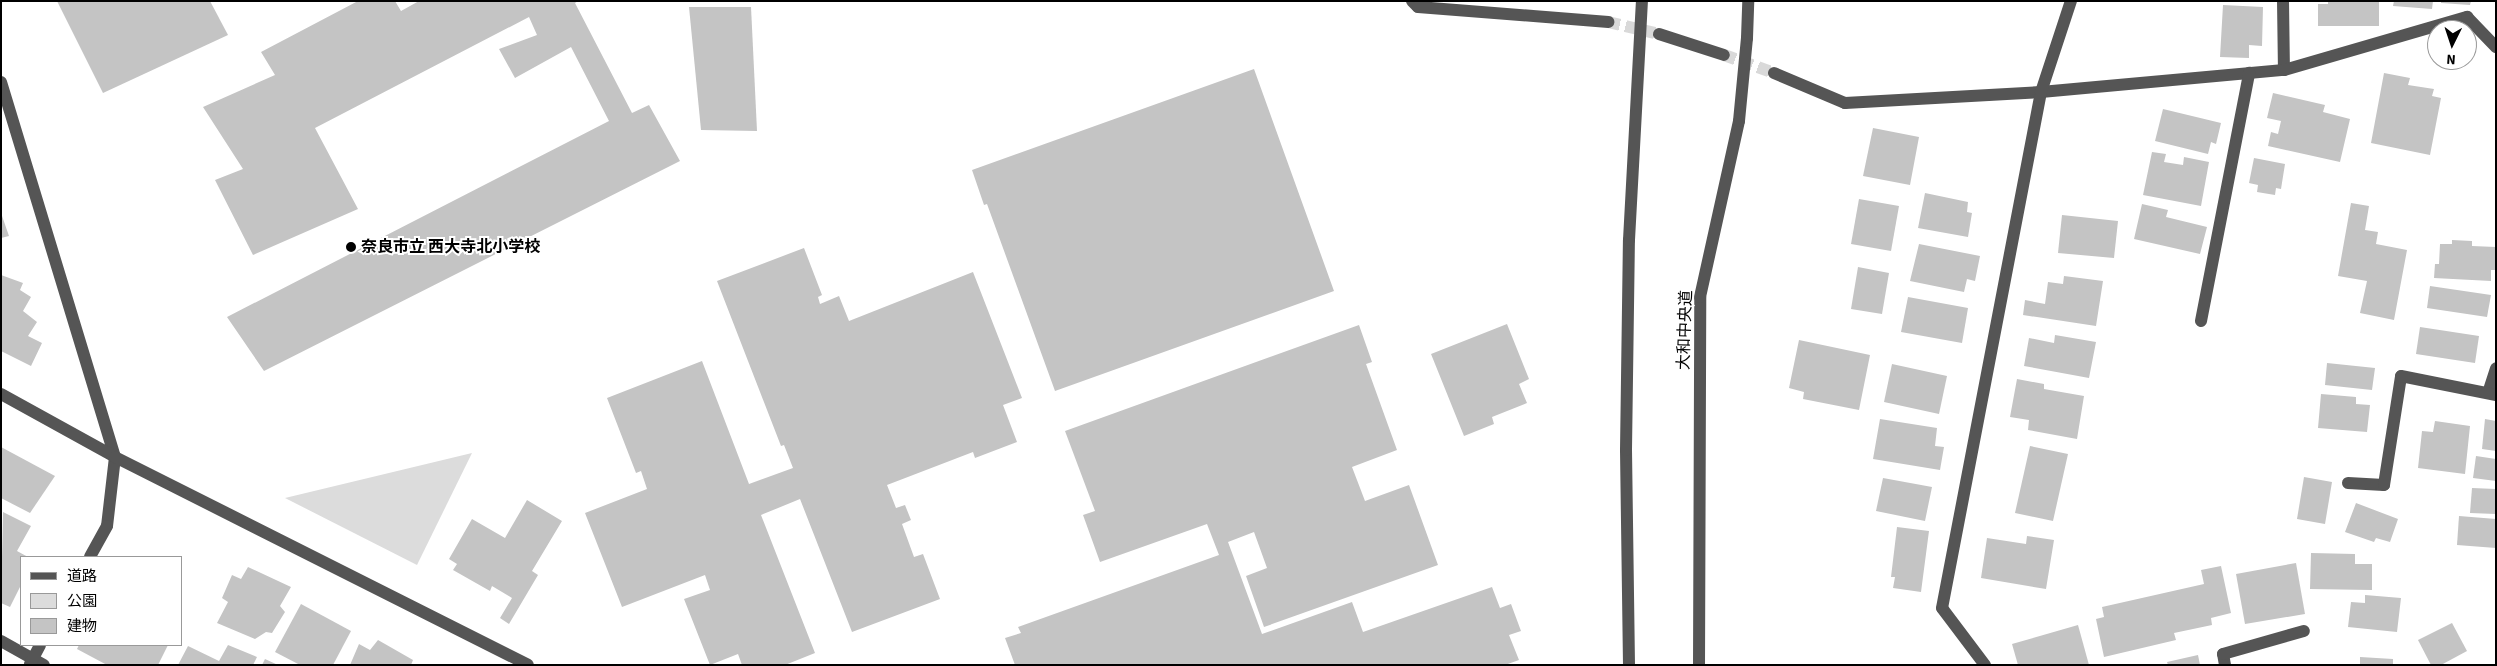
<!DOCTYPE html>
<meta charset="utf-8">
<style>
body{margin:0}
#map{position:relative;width:2497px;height:666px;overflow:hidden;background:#fff;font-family:"Source Sans 3","Noto Sans JP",sans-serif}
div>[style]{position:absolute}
.green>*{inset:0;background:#dcdcdc}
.building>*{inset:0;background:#c4c4c4}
.minor-tunnel>*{height:12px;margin-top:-6px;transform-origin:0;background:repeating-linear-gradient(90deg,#d9d9d9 0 12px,transparent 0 18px)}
.minor>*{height:12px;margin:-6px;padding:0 6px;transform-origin:6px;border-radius:6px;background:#555}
.dots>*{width:14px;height:14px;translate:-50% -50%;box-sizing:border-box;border:2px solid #fff;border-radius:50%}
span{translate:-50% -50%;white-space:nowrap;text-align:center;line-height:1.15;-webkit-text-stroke:4px #fff;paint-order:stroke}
.poi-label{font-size:16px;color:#000;font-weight:700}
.left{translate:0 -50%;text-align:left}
.street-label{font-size:16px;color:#000}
.frame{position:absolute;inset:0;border:2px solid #000;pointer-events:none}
.legend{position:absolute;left:20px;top:556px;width:162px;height:90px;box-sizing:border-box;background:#fff;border:1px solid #999;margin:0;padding:6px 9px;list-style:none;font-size:15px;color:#000}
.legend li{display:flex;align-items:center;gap:10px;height:25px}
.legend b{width:25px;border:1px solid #999}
.north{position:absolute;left:2427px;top:20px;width:50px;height:50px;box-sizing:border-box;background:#fff;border:1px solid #999;border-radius:50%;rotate:184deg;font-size:14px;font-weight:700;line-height:20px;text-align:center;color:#000}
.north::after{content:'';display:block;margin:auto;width:18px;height:22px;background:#000;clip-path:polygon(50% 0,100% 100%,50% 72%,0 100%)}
</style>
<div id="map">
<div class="green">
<i style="clip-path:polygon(472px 453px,417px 565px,285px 498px)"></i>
</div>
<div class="building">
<i style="clip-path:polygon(57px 1px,210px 1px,228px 35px,103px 93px)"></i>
<i style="clip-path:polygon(358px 1px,395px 1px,401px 11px,419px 1px,578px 1px,575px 3px,632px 113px,649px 105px,680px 161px,264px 371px,227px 317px,609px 121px,571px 47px,515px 78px,499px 49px,537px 35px,529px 17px,315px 128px,358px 209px,253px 255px,215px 180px,243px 169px,203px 107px,275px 75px,261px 52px)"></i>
<i style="clip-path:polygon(2328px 1px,2379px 1px,2379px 26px,2318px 26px,2318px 4px,2328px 4px)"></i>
<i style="clip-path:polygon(2394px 1px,2433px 1px,2432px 9px,2393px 6px)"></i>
<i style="clip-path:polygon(2441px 1px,2471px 1px,2470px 5px,2441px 3px)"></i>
<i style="clip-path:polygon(2223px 5px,2263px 7px,2262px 46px,2249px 45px,2249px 58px,2220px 57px)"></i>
<i style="clip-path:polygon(689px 7px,751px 7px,757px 131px,701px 130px)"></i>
<i style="clip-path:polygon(1254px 69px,1334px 291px,1055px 391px,987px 204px,984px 205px,972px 170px)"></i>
<i style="clip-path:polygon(2384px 73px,2410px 78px,2408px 85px,2434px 89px,2432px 96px,2441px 98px,2430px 155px,2371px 143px)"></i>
<i style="clip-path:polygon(2273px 93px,2325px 105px,2323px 112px,2350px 119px,2340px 162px,2268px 146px,2271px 132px,2278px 134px,2281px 121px,2267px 118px)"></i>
<i style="clip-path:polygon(2163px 109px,2221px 123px,2216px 144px,2211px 142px,2208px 154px,2155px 141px)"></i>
<i style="clip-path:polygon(1873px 128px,1919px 137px,1910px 185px,1863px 176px)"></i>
<i style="clip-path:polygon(2152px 152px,2166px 154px,2164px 162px,2183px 165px,2184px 157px,2209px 162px,2201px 206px,2143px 195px)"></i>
<i style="clip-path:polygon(2254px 158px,2285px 164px,2281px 189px,2276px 188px,2275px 195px,2257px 192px,2258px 185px,2249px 183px)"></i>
<i style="clip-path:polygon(1925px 193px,1968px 202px,1967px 212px,1972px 213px,1968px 237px,1918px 228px)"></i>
<i style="clip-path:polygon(1859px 199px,1899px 206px,1891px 251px,1851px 244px)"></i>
<i style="clip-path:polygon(2351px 203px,2369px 206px,2365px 230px,2378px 232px,2376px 244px,2407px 250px,2394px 320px,2360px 313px,2367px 281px,2338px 276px)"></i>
<i style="clip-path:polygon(2142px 204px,2168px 210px,2166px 217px,2207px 227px,2200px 254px,2134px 239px)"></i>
<i style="clip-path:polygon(1px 213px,9px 236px,1px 238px)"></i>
<i style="clip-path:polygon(2062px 215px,2118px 221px,2114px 258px,2058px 253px)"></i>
<i style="clip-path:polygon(2452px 240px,2472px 241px,2472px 246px,2496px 247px,2496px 270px,2491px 270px,2491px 281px,2434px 278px,2435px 264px,2439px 264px,2440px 244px,2452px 244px)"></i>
<i style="clip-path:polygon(1919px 244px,1980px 256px,1975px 281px,1967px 279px,1964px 292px,1910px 281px)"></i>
<i style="clip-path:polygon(804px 248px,822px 295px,818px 297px,820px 304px,839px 296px,849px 321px,973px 272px,1022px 398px,1003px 405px,1017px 442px,975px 458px,973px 452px,887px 485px,896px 508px,905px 505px,911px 520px,902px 524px,914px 557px,923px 554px,940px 599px,852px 632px,800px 499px,761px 515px,815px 653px,785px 665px,742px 665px,738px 654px,710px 665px,684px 599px,710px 590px,705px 575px,622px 607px,585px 513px,647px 489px,641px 471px,636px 473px,607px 398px,702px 361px,749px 484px,793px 468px,784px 445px,781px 446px,717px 281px)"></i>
<i style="clip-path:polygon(1858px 267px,1889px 273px,1882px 314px,1851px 309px)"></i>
<i style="clip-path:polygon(1px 275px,23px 283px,20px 290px,31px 297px,23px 311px,37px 322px,28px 336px,42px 343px,31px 366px,1px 351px)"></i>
<i style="clip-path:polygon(2064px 276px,2103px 281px,2096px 326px,2023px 315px,2025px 300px,2045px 304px,2048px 282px,2063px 284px)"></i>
<i style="clip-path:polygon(2430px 286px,2491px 295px,2487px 317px,2427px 308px)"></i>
<i style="clip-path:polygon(1908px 297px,1968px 308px,1962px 343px,1901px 332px)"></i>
<i style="clip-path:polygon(1507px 324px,1529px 379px,1519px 384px,1527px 403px,1492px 417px,1494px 424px,1464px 436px,1431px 354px)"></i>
<i style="clip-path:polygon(1359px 325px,1372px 362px,1366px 364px,1397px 450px,1352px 467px,1365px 501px,1409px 485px,1438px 565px,1264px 627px,1246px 576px,1267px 568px,1254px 532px,1228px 542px,1262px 634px,1352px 602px,1363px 632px,1492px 587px,1500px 608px,1511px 604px,1521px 631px,1509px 635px,1519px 660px,1505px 665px,1015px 665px,1005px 638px,1021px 633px,1018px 627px,1219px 555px,1207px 524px,1100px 562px,1083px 515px,1095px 511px,1065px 431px)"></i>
<i style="clip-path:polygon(2420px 327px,2479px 336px,2475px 363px,2416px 354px)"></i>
<i style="clip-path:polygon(2055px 335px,2096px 342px,2089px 378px,2024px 366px,2029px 338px,2054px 343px)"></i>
<i style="clip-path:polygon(1799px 340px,1870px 355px,1859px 410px,1803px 399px,1804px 392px,1789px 388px)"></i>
<i style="clip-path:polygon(2327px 363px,2375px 368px,2372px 390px,2325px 385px)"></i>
<i style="clip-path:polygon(1892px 364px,1947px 376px,1939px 414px,1884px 402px)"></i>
<i style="clip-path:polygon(2017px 379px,2044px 384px,2044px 389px,2084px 396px,2077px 439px,2028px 430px,2029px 420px,2010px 417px)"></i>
<i style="clip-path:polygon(2321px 394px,2356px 397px,2356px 404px,2370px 405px,2367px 432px,2318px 428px)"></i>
<i style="clip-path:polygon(1880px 419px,1937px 428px,1935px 446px,1944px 447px,1940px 470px,1873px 459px)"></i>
<i style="clip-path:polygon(2485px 419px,2496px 421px,2496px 451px,2482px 449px)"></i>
<i style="clip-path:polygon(2435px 421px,2470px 426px,2465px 474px,2418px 468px,2422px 431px,2433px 432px)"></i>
<i style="clip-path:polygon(2030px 446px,2068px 454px,2053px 521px,2015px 513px)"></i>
<i style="clip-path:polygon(1px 447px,55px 476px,30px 513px,1px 498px)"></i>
<i style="clip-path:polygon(2476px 456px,2496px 459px,2496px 481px,2473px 478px)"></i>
<i style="clip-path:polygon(2304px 477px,2332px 482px,2325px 524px,2297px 519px)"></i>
<i style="clip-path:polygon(1883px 478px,1932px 487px,1925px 521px,1876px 511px)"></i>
<i style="clip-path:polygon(2472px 488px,2496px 489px,2496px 514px,2470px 513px)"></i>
<i style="clip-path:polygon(527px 500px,562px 521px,532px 571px,538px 575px,509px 624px,500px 618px,512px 598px,492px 586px,490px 591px,453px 570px,457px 564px,449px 559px,472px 519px,505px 538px)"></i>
<i style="clip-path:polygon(2356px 503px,2398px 519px,2390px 542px,2376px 538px,2374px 542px,2345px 532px)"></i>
<i style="clip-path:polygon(3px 512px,31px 526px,17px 551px,28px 557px,21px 557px,21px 585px,10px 607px,1px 603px)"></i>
<i style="clip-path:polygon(2459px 516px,2496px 519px,2496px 548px,2457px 545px)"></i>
<i style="clip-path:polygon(1897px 527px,1929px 531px,1921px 592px,1893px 588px,1895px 577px,1891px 577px)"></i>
<i style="clip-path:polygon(2027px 536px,2054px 540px,2046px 589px,1981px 578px,1987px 538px,2026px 544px)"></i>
<i style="clip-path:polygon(2311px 553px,2355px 554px,2355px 564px,2372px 564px,2372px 590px,2310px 589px)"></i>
<i style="clip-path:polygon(2296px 563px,2305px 614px,2245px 624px,2236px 574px)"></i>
<i style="clip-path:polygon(2221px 566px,2231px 613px,2211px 618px,2212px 625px,2174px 633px,2176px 640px,2104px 657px,2096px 619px,2104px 617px,2102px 607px,2204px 584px,2201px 570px)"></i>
<i style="clip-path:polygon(248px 567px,291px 587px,280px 606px,285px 612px,272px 633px,266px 632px,255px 639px,217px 623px,228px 602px,222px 598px,232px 575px,241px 579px)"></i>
<i style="clip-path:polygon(2365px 595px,2401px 598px,2397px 632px,2348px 627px,2351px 602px,2365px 603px)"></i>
<i style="clip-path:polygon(301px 604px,351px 631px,333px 665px,300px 665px,275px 652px)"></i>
<i style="clip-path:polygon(2452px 623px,2467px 651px,2441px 665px,2431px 665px,2418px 640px)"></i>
<i style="clip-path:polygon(2078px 625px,2089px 665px,2018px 665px,2012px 644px)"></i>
<i style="clip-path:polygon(378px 640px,413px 660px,411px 665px,350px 665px,359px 644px,370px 650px)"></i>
<i style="clip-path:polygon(79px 645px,168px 645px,158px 665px,107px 665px,77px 649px)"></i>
<i style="clip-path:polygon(228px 645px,257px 657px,253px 665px,178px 665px,188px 646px,219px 661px)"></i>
<i style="clip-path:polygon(2198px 655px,2200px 665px,2168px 665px,2167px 662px)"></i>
<i style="clip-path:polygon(2360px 657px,2393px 659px,2393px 665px,2360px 665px)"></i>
<i style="clip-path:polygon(265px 659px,278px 665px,262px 665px)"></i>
</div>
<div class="minor-tunnel">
<i style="left:1608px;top:22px;width:52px;rotate:13.2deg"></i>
<i style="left:1724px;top:55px;width:53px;rotate:19.8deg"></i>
</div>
<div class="minor">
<i style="left:1412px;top:1px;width:8px;rotate:45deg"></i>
<i style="left:1418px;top:7px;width:191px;rotate:4.5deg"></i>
<i style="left:2283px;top:1px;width:69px;rotate:89.2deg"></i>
<i style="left:1659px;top:34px;width:68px;rotate:17.9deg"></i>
<i style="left:1774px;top:73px;width:77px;rotate:22.9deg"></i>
<i style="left:1845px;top:103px;width:196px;rotate:-3.2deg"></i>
<i style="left:2041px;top:92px;width:244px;rotate:-5.2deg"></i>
<i style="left:2284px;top:70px;width:191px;rotate:-16.2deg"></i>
<i style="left:2467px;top:17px;width:42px;rotate:46deg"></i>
<i style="left:1px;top:82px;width:392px;rotate:73.1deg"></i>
<i style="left:115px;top:457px;width:69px;rotate:96.6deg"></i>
<i style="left:107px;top:526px;width:35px;rotate:119deg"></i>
<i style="left:2201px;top:321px;width:253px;rotate:-79deg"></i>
<i style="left:2488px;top:393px;width:26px;rotate:-72deg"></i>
<i style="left:1px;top:394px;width:130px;rotate:28.9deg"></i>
<i style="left:115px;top:457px;width:462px;rotate:26.7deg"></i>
<i style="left:2348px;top:483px;width:36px;rotate:3deg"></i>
<i style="left:2384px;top:485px;width:110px;rotate:-81.1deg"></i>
<i style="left:2401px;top:376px;width:97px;rotate:11.3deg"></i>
<i style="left:1px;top:641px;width:49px;rotate:29.2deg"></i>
<i style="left:30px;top:664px;width:21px;rotate:-62deg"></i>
<i style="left:1629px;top:665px;width:215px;rotate:-90.8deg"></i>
<i style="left:1626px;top:450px;width:210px;rotate:-89.2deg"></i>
<i style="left:1629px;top:240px;width:239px;rotate:-86.9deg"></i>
<i style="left:1699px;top:665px;width:368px;rotate:-89.8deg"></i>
<i style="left:1700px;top:297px;width:180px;rotate:-77.5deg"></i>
<i style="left:1739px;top:121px;width:83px;rotate:-84.5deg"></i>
<i style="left:1747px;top:38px;width:37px;rotate:-88deg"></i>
<i style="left:1985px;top:665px;width:71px;rotate:-127deg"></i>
<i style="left:1942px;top:608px;width:525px;rotate:-79.14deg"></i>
<i style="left:2041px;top:92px;width:96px;rotate:-71.8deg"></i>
<i style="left:2225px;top:665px;width:11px;rotate:-100deg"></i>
<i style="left:2223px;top:654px;width:84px;rotate:-15.9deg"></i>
</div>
<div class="dots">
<i style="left:351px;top:247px;background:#000"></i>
</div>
<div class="poi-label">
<span class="left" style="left:361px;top:247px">奈良市立 西大寺北小学校</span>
</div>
<div class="street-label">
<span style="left:1685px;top:330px;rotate:-88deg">大和中央道</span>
</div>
<div class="frame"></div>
<ul class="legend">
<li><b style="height:6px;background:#555"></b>道路</li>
<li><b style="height:14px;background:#dcdcdc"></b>公園</li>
<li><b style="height:14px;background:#c4c4c4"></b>建物</li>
</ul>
<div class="north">N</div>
</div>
